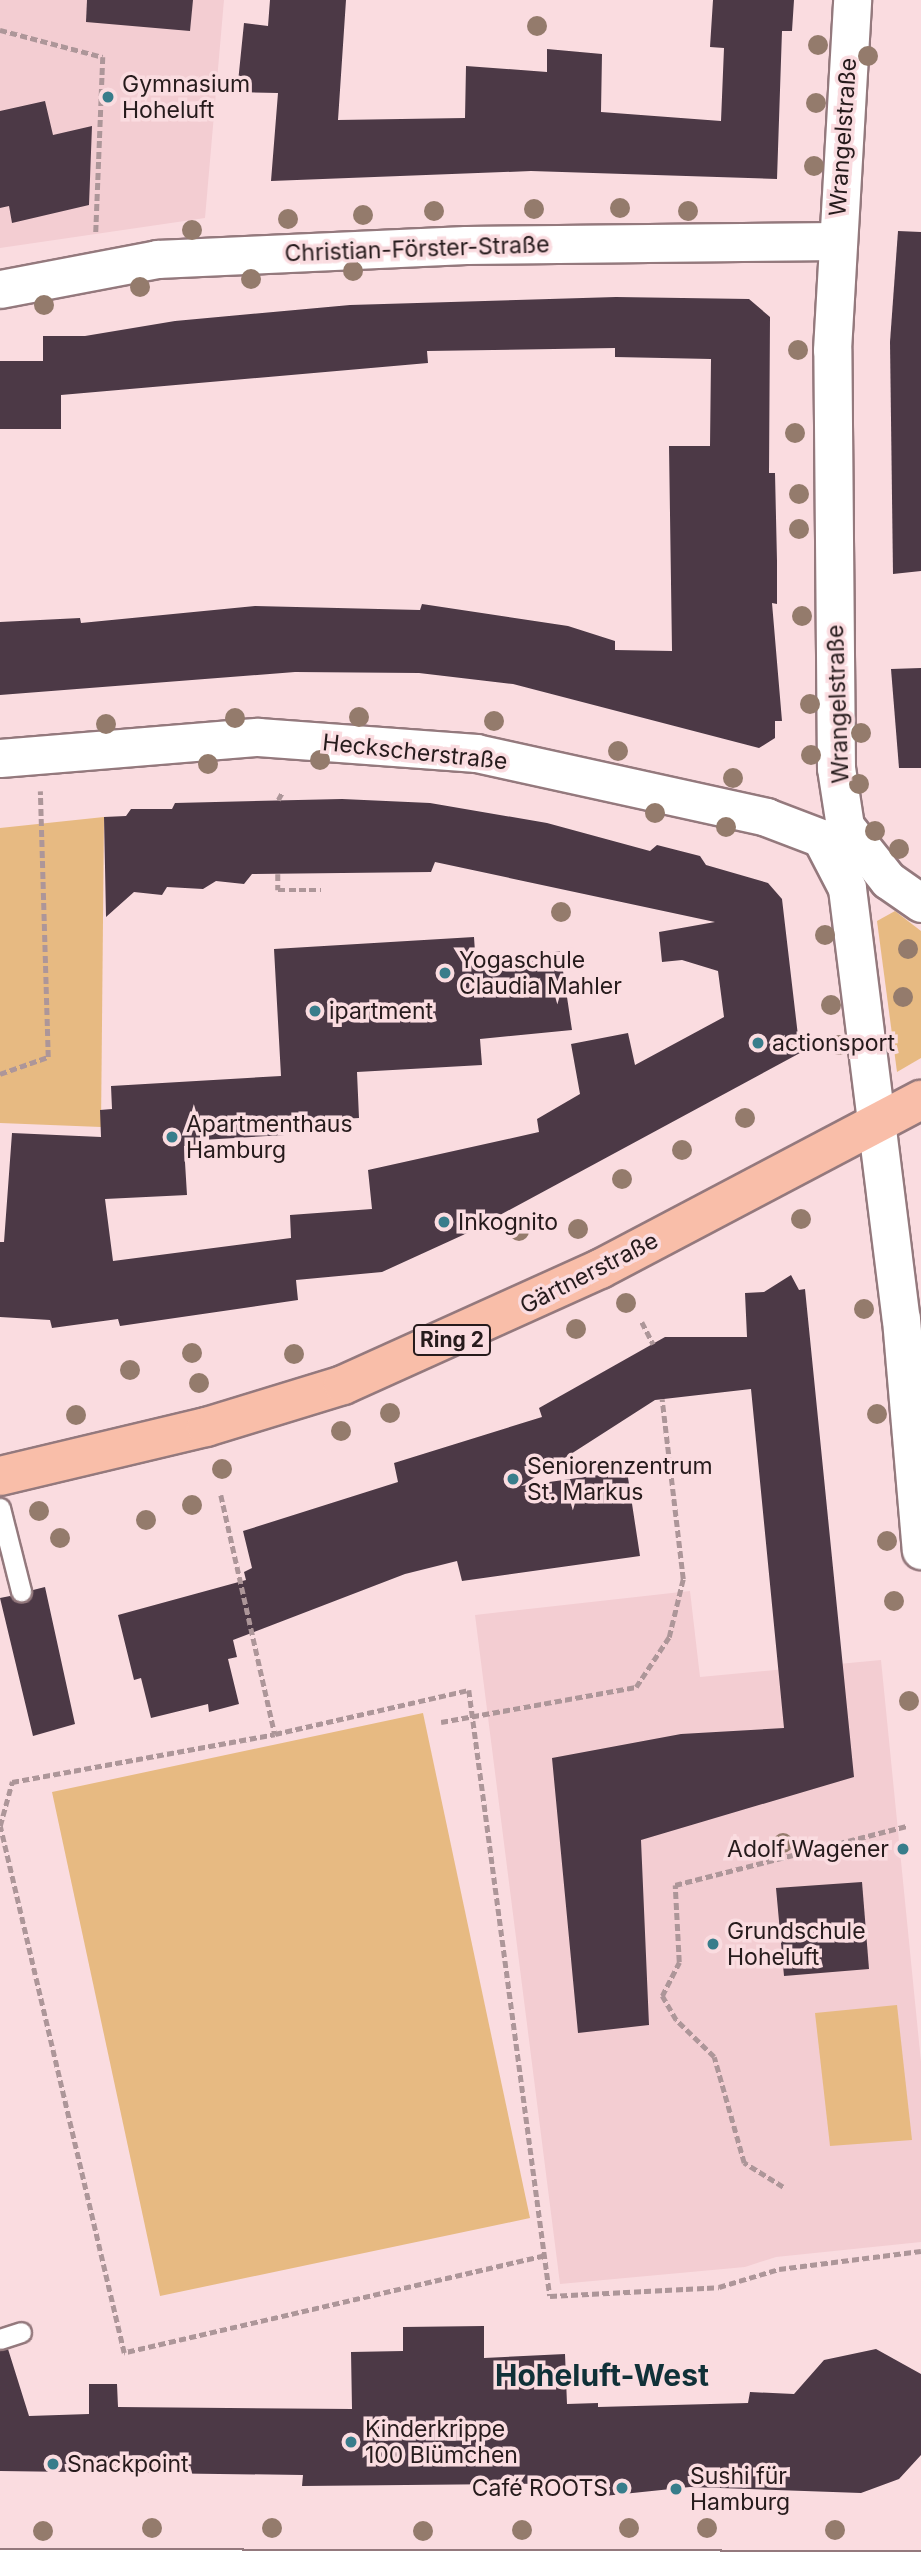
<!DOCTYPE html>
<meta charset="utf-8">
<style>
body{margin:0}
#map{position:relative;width:921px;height:2575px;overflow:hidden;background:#fadce0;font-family:Inter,sans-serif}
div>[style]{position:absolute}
.built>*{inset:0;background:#f3cdd2}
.green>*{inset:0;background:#e7ba82}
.building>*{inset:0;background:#4c3946}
.path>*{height:4.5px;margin-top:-2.25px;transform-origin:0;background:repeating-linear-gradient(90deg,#ad9699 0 7px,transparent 0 10.5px)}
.roads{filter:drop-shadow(2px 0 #94797d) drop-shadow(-2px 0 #94797d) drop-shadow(0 2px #94797d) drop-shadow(0 -2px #94797d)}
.lane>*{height:19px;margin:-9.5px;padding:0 9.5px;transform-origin:9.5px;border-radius:9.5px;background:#fff}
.street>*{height:37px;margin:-18.5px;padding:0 18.5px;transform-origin:18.5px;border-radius:18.5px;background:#fff}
.primary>*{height:38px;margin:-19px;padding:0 19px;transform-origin:19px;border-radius:19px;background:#f9bea9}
.trees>*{width:20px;height:20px;margin:-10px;border-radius:50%;background:#947b6c}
.dots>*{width:19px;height:19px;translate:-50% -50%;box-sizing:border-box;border:4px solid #fadce0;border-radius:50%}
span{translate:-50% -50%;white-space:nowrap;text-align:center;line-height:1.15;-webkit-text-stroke:7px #fadce0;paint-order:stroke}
.shield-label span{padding:2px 5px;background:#fadce0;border:2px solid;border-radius:5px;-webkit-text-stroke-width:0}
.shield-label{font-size:21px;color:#261b1c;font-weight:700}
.poi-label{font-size:23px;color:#261b1c}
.left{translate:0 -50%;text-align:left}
.right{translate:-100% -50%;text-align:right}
.street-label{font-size:23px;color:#261b1c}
.district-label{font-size:30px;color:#103138;font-weight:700}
</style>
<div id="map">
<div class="built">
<i style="clip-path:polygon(0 0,224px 0,205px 218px,0 248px)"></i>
<i style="clip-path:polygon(690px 1591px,700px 1677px,881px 1660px,921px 2062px,921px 2242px,776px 2257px,745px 2267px,560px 2284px,475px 1615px)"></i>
</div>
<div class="green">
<i style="clip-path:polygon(104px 817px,101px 1127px,0 1123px,0 828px)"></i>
<i style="clip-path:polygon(895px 911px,921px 931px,921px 1058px,897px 1072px,877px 921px)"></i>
<i style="clip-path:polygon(423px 1713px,530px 2218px,160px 2296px,52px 1792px)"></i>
<i style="clip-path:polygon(897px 2005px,912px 2140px,830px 2146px,815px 2013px)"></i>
</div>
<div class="building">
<i style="clip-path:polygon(87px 0,193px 0,190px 31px,86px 22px)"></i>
<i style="clip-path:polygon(270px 0,346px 0,338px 120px,465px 118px,466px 66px,547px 72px,547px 49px,602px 54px,601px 112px,721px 121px,724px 48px,710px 47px,713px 0,794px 0,792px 31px,782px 31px,777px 179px,531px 171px,271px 181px,278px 93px,237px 92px,244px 23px,268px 26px)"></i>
<i style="clip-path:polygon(45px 101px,53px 135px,92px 126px,89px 205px,12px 223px,9px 206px,0 208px,0 111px)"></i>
<i style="clip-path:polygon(898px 231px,921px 232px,921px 571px,893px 574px,890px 342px)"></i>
<i style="clip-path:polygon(616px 297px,749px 299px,770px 317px,769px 473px,775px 473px,777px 561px,777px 604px,772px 603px,782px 721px,775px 721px,775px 738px,759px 748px,513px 684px,419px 673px,295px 672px,0 695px,0 622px,80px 618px,81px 623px,255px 606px,420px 610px,422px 604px,568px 626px,615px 641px,615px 650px,672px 651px,669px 446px,710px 446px,711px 359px,615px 357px,615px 348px,427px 351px,428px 363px,61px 395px,61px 429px,0 429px,0 361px,43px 361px,43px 336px,85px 336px,175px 321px,350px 305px)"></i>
<i style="clip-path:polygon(921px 668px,921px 768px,899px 768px,891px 669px)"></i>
<i style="clip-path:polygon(342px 799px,430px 803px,547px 823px,650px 851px,657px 845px,700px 856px,706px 865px,768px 883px,782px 899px,800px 1053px,463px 1235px,382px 1272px,296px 1280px,298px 1300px,120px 1326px,118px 1319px,52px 1328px,50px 1320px,0 1317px,0 1242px,4px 1242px,12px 1133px,101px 1137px,100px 1110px,112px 1109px,111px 1086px,281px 1076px,274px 949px,474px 937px,476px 967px,560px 951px,572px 1030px,480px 1039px,482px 1065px,357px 1072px,359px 1118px,285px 1122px,285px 1135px,202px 1140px,202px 1146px,184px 1146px,187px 1195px,105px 1199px,113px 1261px,291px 1238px,290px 1215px,372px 1209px,368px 1170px,539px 1132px,537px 1119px,580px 1094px,571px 1044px,628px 1033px,635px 1065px,724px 1017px,718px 971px,682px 960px,662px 962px,659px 932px,715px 922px,435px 862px,431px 872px,252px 874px,244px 884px,216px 881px,203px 889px,167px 887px,162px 895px,134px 892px,106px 917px,104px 817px,126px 816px,131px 809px,172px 809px,175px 803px)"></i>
<i style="clip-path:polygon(791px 1275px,799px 1290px,805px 1289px,854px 1777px,641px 1840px,649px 2025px,578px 2033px,552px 1758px,681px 1734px,784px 1728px,751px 1389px,655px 1400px,521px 1486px,627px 1471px,640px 1556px,462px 1581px,457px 1561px,405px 1574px,233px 1640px,237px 1657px,228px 1659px,239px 1704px,209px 1712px,208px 1704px,151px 1718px,141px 1678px,134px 1680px,118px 1615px,246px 1580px,244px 1572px,252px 1568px,243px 1531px,398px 1482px,394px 1463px,542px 1417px,539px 1408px,665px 1337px,747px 1337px,745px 1293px,764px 1292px)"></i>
<i style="clip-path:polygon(45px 1587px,75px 1724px,33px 1736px,0 1598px,10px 1596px,23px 1603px,33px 1590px)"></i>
<i style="clip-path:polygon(862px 1882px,869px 1969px,784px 1976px,776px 1888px)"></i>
<i style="clip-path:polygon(484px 2326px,484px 2358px,565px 2354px,567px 2404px,598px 2403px,598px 2407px,748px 2403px,750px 2392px,794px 2394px,824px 2360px,876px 2349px,921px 2374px,921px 2455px,899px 2479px,861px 2493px,690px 2487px,604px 2496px,602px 2483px,302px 2486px,303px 2475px,0 2471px,0 2351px,8px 2349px,29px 2416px,89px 2414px,89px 2384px,117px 2384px,118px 2407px,352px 2409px,351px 2352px,403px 2351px,403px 2327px)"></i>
</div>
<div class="path">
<i style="left:0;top:30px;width:106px;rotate:14.7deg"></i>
<i style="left:103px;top:57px;width:176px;rotate:92.3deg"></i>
<i style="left:278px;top:800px;width:10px;rotate:-61deg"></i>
<i style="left:278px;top:874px;width:16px;rotate:90deg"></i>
<i style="left:278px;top:890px;width:43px"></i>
<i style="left:0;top:1074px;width:51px;rotate:-19.5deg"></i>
<i style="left:48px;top:1057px;width:266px;rotate:-91.7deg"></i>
<i style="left:642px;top:1322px;width:25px;rotate:63deg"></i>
<i style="left:221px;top:1495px;width:245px;rotate:77.3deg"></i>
<i style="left:441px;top:1722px;width:198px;rotate:-10.2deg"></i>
<i style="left:636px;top:1687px;width:60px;rotate:-56.6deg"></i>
<i style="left:669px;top:1637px;width:60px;rotate:-76.4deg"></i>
<i style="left:683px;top:1579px;width:181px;rotate:-96.7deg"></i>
<i style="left:783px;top:2187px;width:46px;rotate:-148.4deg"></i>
<i style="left:744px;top:2163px;width:110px;rotate:-105.8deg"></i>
<i style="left:714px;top:2057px;width:53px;rotate:-135.8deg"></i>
<i style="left:676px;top:2020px;width:28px;rotate:-120deg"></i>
<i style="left:662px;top:1996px;width:38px;rotate:-63deg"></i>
<i style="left:679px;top:1962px;width:77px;rotate:-93deg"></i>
<i style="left:675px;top:1885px;width:239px;rotate:-14.3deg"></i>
<i style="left:544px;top:2256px;width:431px;rotate:167deg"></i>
<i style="left:124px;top:2353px;width:541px;rotate:-103.24deg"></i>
<i style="left:0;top:1826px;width:46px;rotate:-74.7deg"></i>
<i style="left:12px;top:1782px;width:267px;rotate:-10.3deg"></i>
<i style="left:275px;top:1734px;width:199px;rotate:-12.8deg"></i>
<i style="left:469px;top:1690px;width:611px;rotate:82.39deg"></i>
<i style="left:550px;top:2296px;width:169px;rotate:-3deg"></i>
<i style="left:719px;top:2287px;width:63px;rotate:-16.7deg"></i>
<i style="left:779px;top:2269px;width:143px;rotate:-7.2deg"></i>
</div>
<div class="roads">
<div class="lane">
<i style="left:0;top:1508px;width:86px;rotate:75.8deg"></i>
<i style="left:0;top:2339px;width:22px;rotate:-18deg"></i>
</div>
<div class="street">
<i style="left:0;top:289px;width:160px;rotate:-10.8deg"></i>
<i style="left:157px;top:259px;width:309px;rotate:-2.6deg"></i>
<i style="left:466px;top:245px;width:371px;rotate:-0.6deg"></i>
<i style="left:0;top:758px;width:259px;rotate:-4.7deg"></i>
<i style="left:258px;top:737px;width:219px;rotate:4.2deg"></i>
<i style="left:476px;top:753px;width:297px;rotate:12.4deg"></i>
<i style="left:766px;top:817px;width:59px;rotate:20.9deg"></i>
<i style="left:845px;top:826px;width:59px;rotate:-98.8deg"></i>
<i style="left:836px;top:768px;width:418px;rotate:-90.5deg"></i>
<i style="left:832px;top:350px;width:351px;rotate:-86.7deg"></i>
<i style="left:845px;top:826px;width:69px;rotate:51.5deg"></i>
<i style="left:888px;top:880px;width:40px;rotate:34.9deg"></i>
<i style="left:821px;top:838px;width:56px;rotate:62.5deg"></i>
<i style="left:847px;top:888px;width:434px;rotate:82.9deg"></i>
<i style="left:901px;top:1319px;width:232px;rotate:85.1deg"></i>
<i style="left:0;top:2568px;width:921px;rotate:0.12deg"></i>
</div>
<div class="primary">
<i style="left:0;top:1476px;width:212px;rotate:-13.4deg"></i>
<i style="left:206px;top:1427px;width:143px;rotate:-17deg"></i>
<i style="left:343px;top:1385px;width:282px;rotate:-24.3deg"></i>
<i style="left:600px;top:1269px;width:363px;rotate:-27.8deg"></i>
</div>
</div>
<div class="trees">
<i style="left:537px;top:26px"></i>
<i style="left:818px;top:45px"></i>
<i style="left:868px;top:56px"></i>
<i style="left:816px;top:103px"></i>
<i style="left:814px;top:166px"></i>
<i style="left:620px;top:208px"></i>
<i style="left:534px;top:209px"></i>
<i style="left:434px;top:211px"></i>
<i style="left:688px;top:211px"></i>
<i style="left:363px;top:215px"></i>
<i style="left:288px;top:219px"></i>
<i style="left:192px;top:230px"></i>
<i style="left:353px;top:271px"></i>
<i style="left:251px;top:279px"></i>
<i style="left:140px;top:287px"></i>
<i style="left:44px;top:305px"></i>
<i style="left:798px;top:350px"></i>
<i style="left:795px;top:433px"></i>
<i style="left:799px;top:494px"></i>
<i style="left:799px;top:529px"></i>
<i style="left:802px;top:616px"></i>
<i style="left:810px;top:704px"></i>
<i style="left:359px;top:717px"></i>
<i style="left:235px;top:718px"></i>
<i style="left:494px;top:721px"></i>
<i style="left:106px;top:724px"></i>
<i style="left:861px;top:733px"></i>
<i style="left:618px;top:751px"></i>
<i style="left:811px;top:755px"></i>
<i style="left:320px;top:760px"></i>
<i style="left:208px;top:764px"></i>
<i style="left:733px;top:778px"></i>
<i style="left:859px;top:784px"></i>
<i style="left:655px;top:813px"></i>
<i style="left:726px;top:827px"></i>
<i style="left:875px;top:831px"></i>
<i style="left:899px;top:849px"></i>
<i style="left:561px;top:912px"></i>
<i style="left:825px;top:935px"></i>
<i style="left:908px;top:949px"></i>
<i style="left:903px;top:997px"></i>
<i style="left:831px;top:1005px"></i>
<i style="left:839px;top:1045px"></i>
<i style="left:745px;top:1118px"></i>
<i style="left:682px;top:1150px"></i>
<i style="left:622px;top:1179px"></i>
<i style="left:801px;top:1219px"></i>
<i style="left:578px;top:1229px"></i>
<i style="left:519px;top:1231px"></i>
<i style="left:626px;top:1303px"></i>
<i style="left:864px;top:1309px"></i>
<i style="left:576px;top:1329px"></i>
<i style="left:192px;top:1353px"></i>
<i style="left:294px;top:1354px"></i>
<i style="left:130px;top:1370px"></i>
<i style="left:199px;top:1383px"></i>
<i style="left:390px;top:1413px"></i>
<i style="left:877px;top:1414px"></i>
<i style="left:76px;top:1415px"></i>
<i style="left:341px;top:1431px"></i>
<i style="left:222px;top:1469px"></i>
<i style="left:192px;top:1505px"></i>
<i style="left:39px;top:1511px"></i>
<i style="left:146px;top:1520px"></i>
<i style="left:60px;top:1538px"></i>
<i style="left:887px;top:1541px"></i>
<i style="left:894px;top:1601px"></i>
<i style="left:909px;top:1701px"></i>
<i style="left:783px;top:1843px"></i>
<i style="left:152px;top:2528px"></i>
<i style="left:272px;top:2528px"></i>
<i style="left:629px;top:2528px"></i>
<i style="left:707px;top:2528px"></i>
<i style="left:522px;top:2530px"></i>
<i style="left:835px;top:2530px"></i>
<i style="left:43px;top:2531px"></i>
<i style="left:423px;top:2531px"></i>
</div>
<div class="dots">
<i style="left:108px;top:97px;background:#387d8b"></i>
<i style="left:445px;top:973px;background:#387d8b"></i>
<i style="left:315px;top:1011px;background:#387d8b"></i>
<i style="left:758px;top:1043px;background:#387d8b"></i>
<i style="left:172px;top:1137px;background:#387d8b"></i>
<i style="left:444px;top:1222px;background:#387d8b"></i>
<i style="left:513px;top:1479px;background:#387d8b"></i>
<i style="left:903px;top:1849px;background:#387d8b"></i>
<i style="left:713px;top:1944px;background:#387d8b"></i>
<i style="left:351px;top:2442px;background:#387d8b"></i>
<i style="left:53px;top:2464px;background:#387d8b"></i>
<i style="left:622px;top:2488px;background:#387d8b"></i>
<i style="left:676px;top:2489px;background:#387d8b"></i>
</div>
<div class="shield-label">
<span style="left:452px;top:1340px">Ring 2</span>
</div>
<div class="poi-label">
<span class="left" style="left:122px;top:97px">Gymnasium<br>Hoheluft</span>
<span class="left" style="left:459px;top:973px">Yogaschule<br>Claudia Mahler</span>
<span class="left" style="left:329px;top:1011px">ipartment</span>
<span class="left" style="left:772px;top:1043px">actionsport</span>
<span class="left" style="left:186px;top:1137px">Apartmenthaus<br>Hamburg</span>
<span class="left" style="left:458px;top:1222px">Inkognito</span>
<span class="left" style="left:527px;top:1479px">Seniorenzentrum<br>St. Markus</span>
<span class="right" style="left:889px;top:1849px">Adolf Wagener</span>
<span class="left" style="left:727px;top:1944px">Grundschule<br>Hoheluft</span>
<span class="left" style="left:365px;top:2442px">Kinderkrippe<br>100 Blümchen</span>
<span class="left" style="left:67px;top:2464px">Snackpoint</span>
<span class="left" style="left:690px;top:2489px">Sushi für<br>Hamburg</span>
<span class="right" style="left:608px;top:2488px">Café ROOTS</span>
</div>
<div class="street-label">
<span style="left:843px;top:137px;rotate:-86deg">Wrangelstraße</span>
<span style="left:417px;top:249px;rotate:-2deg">Christian-Förster-Straße</span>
<span style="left:838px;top:704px;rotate:-92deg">Wrangelstraße</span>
<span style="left:415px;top:752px;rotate:6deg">Heckscherstraße</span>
<span style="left:589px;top:1273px;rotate:-27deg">Gärtnerstraße</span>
</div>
<div class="district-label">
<span style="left:602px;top:2375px">Hoheluft-West</span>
</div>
</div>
